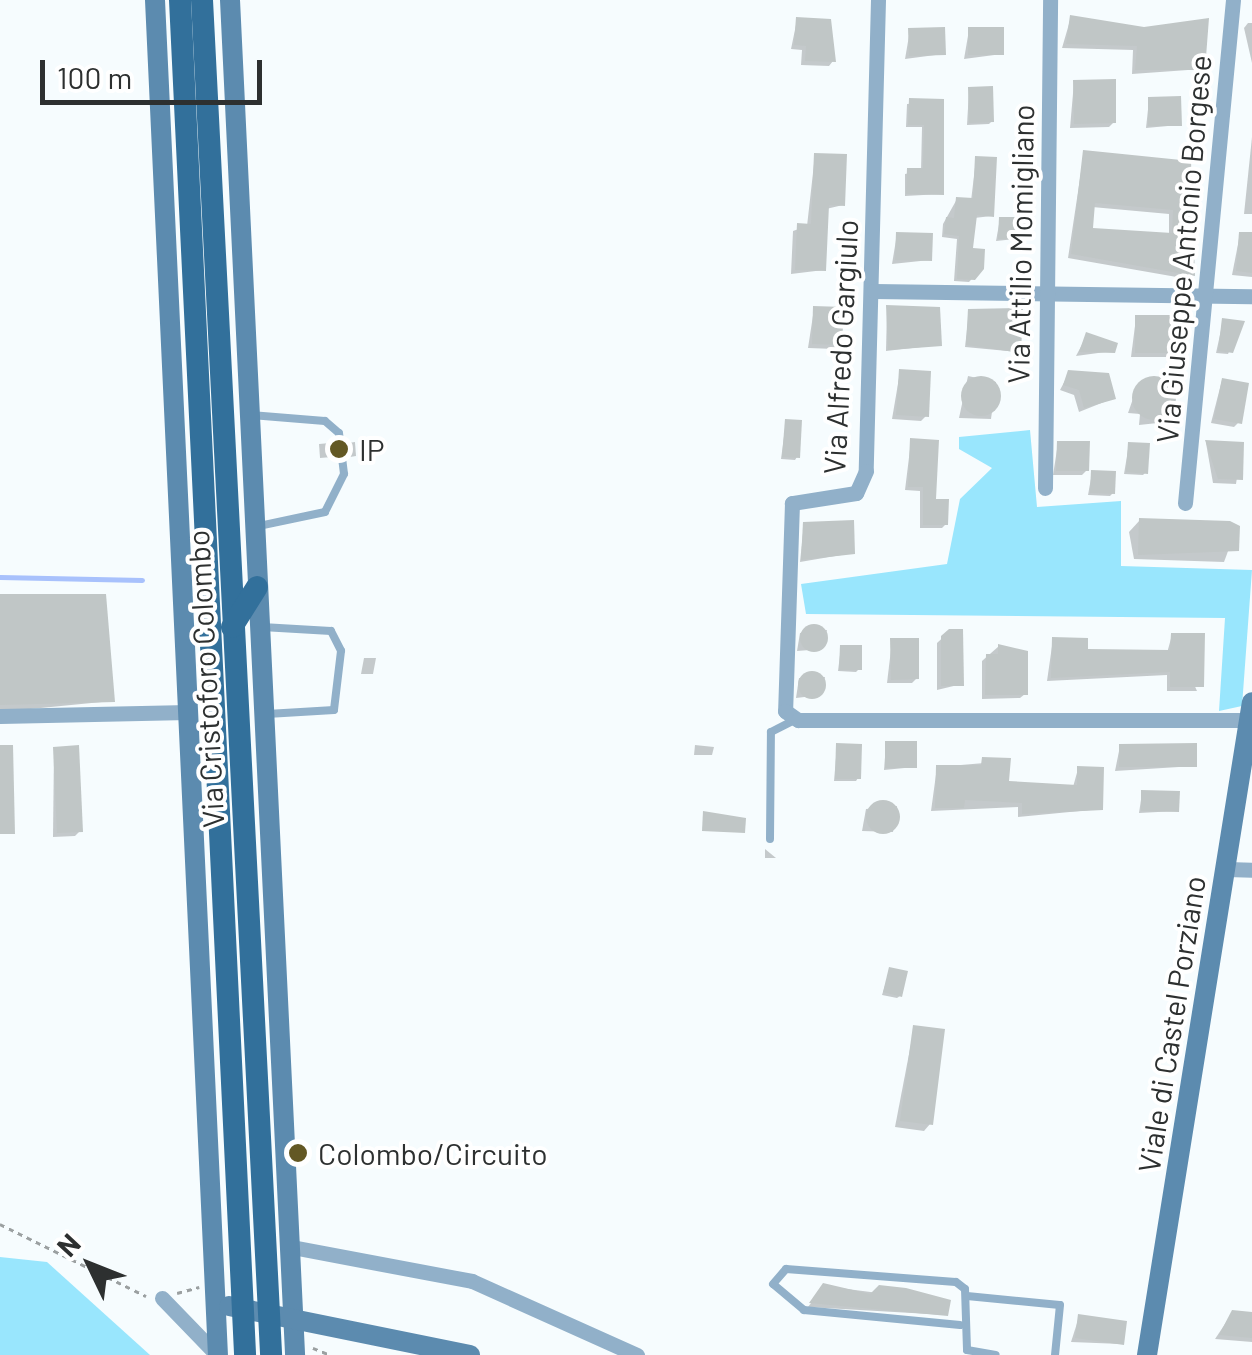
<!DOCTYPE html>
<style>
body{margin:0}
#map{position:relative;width:1252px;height:1355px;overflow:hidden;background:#f6fcfe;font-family:Barlow,sans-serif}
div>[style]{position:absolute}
.green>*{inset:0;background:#99e6fd}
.shadow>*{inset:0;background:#0003}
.stream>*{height:5px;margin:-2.5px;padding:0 2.5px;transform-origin:2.5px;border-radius:2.5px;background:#a8c1fc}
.building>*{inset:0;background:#c0c6c6}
.round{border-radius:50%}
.path>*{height:2.5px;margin-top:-1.25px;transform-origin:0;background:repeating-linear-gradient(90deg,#9ba0a1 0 5px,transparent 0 10px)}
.lane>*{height:8px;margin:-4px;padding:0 4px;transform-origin:4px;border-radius:4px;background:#91b0c9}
.street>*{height:15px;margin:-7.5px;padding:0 7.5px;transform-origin:7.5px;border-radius:7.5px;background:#91b0c9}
.secondary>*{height:20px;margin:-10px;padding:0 10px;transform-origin:10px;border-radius:10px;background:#5c8baf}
.primary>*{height:22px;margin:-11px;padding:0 11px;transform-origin:11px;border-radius:11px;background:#32709b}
.dots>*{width:28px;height:28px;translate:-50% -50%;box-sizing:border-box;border:5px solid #fff;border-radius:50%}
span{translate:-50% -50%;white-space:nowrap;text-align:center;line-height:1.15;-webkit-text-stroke:8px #fff;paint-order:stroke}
.street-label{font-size:30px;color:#2d3030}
.poi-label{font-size:30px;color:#2d3030}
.left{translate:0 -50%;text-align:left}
.north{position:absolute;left:40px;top:1215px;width:100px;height:100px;-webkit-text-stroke:8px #fff;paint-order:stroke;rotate:313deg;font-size:28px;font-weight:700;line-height:40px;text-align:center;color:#2d3030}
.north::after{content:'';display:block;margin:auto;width:35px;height:45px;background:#2d3030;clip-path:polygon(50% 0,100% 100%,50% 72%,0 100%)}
.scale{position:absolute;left:40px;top:60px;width:222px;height:45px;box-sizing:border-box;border:5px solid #2d3030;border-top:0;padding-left:12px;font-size:30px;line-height:35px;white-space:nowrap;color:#2d3030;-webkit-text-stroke:8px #fff;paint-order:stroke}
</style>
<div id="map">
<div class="green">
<i style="clip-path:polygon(1030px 430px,1037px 507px,1121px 501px,1121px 566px,1252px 570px,1242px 706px,1219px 711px,1225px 618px,806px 614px,801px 584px,947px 564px,960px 499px,992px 468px,959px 449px,959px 437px)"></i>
<i style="clip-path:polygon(0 1257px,47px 1262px,150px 1355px,0 1355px)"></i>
</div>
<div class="shadow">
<i style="clip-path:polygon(1071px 17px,1202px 69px,1132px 74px,1133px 50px,1062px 48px)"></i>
<i style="clip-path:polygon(797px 20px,833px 61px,829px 66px,801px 65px,802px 50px,791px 49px)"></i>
<i style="clip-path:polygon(1248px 23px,1252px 23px,1252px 63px,1244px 28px)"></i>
<i style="clip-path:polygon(910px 30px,943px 54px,905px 59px)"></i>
<i style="clip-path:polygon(969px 30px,1002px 54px,964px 59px)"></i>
<i style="clip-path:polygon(1074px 82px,1114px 122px,1109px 127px,1070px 128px)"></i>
<i style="clip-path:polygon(969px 90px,992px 121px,989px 124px,967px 125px)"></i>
<i style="clip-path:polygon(1149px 100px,1179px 125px,1146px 128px)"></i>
<i style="clip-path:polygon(942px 101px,942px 194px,905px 196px,905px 174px,921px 171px,922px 127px,906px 127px,907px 104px)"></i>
<i style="clip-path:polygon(1252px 137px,1252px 214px,1244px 214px)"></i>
<i style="clip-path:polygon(evenodd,1084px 152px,1189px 163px,1188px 279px,1068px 258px,1084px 152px,1092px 207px,1169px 214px,1169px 235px,1090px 230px,1092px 207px)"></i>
<i style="clip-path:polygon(815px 155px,843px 205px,826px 209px,824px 270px,791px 274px,793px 231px,807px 226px)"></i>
<i style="clip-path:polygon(976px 159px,992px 216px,974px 218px,970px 250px,982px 268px,969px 282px,954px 281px,957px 239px,942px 237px,943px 224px,957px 199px,971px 201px)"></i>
<i style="clip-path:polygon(1000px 219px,1027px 238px,996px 241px)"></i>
<i style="clip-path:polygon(897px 234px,930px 260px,892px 264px)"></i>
<i style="clip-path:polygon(1240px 234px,1252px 234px,1252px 277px,1232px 275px)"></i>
<i style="clip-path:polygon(887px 307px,939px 345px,886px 351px)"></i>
<i style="clip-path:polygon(814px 309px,840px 344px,835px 349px,808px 348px)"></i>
<i style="clip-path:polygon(969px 312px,1019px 352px,965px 347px)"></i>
<i style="clip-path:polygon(1136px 318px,1171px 352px,1166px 357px,1131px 357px)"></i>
<i style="clip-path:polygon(1223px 321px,1242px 323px,1228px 354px,1216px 353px)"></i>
<i style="clip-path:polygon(1087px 335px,1113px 351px,1076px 356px)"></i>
<i style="clip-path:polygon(900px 372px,926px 416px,921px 421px,892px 419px)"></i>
<i style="clip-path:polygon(1069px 373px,1114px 398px,1079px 412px,1074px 395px,1060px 390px)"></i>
<i style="clip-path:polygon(968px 376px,996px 382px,991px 419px,959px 418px)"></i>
<i style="clip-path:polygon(1170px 380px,1167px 422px,1139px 425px,1140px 414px,1128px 413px,1136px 390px)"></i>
<i style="clip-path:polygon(1222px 380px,1239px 422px,1234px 427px,1211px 423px)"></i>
<i style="clip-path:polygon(786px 422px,797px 457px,795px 460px,781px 459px)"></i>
<i style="clip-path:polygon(911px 441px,946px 524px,942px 528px,920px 528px,920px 491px,905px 490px)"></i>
<i style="clip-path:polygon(355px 442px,356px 456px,350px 457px,348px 443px)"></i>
<i style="clip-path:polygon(330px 443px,332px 457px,320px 458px,319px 444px)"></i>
<i style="clip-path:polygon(1058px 443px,1087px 470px,1082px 475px,1053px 475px)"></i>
<i style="clip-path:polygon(1206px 443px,1242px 444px,1236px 484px,1213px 483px)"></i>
<i style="clip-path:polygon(1129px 444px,1146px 472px,1143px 475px,1124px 474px)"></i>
<i style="clip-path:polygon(1092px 473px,1113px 493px,1110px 496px,1088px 495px)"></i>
<i style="clip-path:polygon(1140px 520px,1237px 527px,1224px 562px,1134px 559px,1129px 532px)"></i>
<i style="clip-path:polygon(804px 524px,853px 553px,800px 562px)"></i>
<i style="clip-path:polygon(0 597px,112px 701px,0 712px)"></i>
<i style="clip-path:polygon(827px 630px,823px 649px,797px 651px,800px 633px)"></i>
<i style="clip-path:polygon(950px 631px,962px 684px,937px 690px,937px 643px)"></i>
<i style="clip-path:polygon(1172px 635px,1197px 691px,1167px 691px,1167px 675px,1047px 681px,1053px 639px,1085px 651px,1167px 653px)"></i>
<i style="clip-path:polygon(892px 641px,917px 678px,912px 683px,887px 683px)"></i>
<i style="clip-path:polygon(999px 646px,1025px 694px,1020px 698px,982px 699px,982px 661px)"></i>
<i style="clip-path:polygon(841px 647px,859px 669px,856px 672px,838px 671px)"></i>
<i style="clip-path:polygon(364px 658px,376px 658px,373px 674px,361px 674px)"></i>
<i style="clip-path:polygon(825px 677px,822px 695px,796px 698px,799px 678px)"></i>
<i style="clip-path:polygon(886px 744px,915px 767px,884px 770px)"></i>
<i style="clip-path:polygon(695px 745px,714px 747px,712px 755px,694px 755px)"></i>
<i style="clip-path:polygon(837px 746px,858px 778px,856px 781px,834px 781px)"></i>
<i style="clip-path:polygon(1120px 746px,1195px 766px,1115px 771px)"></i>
<i style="clip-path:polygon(54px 749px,80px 831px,75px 836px,53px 837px)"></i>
<i style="clip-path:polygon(1008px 761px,1007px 784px,1073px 787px,1078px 769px,1101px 809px,1018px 817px,1018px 807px,931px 811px,937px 767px)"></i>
<i style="clip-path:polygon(1142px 793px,1177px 811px,1139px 813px)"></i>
<i style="clip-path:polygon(897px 806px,893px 832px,862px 831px,866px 809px)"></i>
<i style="clip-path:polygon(765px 849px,776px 858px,765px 858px)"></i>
<i style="clip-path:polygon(890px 970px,900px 996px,897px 998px,882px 995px)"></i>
<i style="clip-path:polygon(914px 1028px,930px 1124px,924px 1131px,895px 1127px)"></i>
<i style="clip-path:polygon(824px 1286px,948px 1302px,946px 1315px,808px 1307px)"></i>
<i style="clip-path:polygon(1233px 1312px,1252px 1314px,1252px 1342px,1215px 1339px)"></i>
<i style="clip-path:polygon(1079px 1317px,1121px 1344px,1071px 1342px)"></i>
</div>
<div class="stream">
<i style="left:0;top:577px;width:142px;rotate:1.2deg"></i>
</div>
<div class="building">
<i style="clip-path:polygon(1070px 15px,1144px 27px,1209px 18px,1205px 70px,1135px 70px,1137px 46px,1066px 44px)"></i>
<i style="clip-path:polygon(796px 17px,831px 19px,836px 62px,805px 61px,806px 46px,794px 45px)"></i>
<i style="clip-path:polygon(945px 27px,946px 55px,909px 56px,908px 28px)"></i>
<i style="clip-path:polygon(968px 27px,1004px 27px,1004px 55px,968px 55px)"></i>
<i style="clip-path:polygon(1116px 79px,1116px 123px,1074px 124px,1073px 80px)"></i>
<i style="clip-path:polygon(993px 86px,994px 122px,969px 123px,968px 87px)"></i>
<i style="clip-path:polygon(1181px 96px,1182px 126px,1148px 126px,1148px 97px)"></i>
<i style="clip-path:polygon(909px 98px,944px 99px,944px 195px,906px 194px,907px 168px,923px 168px,924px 125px,908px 125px)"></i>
<i style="clip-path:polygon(evenodd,1083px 150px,1191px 161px,1195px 276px,1071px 254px,1083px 150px,1095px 203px,1173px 210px,1172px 233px,1093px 228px,1095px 203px)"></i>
<i style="clip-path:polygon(814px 153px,847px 154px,845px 206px,829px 205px,826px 271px,795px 270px,797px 223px,811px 224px)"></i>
<i style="clip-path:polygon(975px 156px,997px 157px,994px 217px,977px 215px,973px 248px,985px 249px,984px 269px,975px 280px,957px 279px,959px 236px,944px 234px,946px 217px,954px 218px,956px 197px,973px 198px)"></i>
<i style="clip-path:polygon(999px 217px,1030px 217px,1030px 239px,998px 239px)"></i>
<i style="clip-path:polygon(896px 232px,933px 233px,932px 261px,895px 260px)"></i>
<i style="clip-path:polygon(1239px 232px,1252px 232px,1252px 273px,1236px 271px)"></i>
<i style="clip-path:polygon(886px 305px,940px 307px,942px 346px,888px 350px)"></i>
<i style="clip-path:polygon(813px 306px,844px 307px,842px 345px,812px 344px)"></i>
<i style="clip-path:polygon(1023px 308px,1021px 353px,966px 345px,968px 309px)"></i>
<i style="clip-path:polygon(1135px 315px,1174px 315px,1173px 353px,1135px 353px)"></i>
<i style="clip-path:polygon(1222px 318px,1245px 321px,1233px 353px,1218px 351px)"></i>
<i style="clip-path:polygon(1086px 332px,1118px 343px,1115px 353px,1079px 352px)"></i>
<i style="clip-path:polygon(899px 369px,931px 371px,929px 417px,896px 415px)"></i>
<i style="clip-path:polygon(1068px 370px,1109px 373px,1116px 399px,1084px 408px,1079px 390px,1063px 385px)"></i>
<i class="round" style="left:961px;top:376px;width:40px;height:40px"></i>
<i class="round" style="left:1132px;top:376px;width:44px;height:44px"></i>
<i style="clip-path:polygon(1222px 378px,1249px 383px,1242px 424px,1214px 419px)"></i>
<i style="clip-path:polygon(785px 419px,802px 420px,800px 458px,782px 457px)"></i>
<i style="clip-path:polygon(910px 438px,939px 440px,936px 499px,949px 499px,948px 525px,923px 525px,923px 487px,908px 487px)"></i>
<i style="clip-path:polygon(1205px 440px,1244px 442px,1243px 480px,1218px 479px)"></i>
<i style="clip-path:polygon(1057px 441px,1090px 441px,1089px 471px,1056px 471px)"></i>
<i style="clip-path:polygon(1128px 442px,1150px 443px,1148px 474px,1126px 472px)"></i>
<i style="clip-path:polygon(1091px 470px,1116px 471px,1115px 494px,1090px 493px)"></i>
<i style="clip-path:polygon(1139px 518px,1230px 521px,1240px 526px,1239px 551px,1138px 555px)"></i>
<i style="clip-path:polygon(854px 520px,855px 554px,801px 560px,803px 522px)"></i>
<i style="clip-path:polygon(0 594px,106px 594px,115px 702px,0 705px)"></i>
<i class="round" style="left:800px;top:624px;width:28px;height:28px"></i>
<i style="clip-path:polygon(949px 629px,963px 629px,964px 686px,941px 686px,941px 636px)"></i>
<i style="clip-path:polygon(1171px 633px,1205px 633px,1204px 687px,1170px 687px,1170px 672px,1051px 678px,1052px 637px,1088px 638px,1088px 649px,1170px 650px)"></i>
<i style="clip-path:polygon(890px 638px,919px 638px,919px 679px,891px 680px)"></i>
<i style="clip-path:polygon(998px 644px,1028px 651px,1028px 695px,985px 695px,986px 654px,998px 654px)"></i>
<i style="clip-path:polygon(840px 645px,862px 645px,862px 670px,839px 670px)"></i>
<i class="round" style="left:798px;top:671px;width:28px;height:28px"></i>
<i style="clip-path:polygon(885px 741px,917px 741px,917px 768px,885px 768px)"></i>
<i style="clip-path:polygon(836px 743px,862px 744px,861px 779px,835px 779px)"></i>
<i style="clip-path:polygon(1197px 743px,1197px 767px,1119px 767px,1119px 744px)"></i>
<i style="clip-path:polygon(0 745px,13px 745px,15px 834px,0 834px)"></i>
<i style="clip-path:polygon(79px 745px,83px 832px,57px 833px,53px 747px)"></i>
<i style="clip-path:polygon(982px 757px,1011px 758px,1009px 781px,1077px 785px,1077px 766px,1104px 767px,1103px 810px,1022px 814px,1022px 803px,965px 800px,964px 808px,935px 808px,936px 765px,981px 765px)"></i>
<i style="clip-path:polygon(1141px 790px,1180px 791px,1179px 812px,1141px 811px)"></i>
<i class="round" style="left:866px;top:800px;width:34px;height:34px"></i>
<i style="clip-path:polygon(703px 811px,746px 818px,745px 833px,702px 831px)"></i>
<i style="clip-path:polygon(889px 967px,908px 971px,902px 997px,883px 992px)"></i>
<i style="clip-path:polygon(913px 1025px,945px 1029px,933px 1125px,900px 1121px)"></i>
<i style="clip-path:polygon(823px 1283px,870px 1294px,879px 1285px,906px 1288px,951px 1300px,948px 1316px,809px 1303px)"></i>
<i style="clip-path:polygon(1232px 1310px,1252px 1312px,1252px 1338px,1219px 1335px)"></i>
<i style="clip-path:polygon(1078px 1314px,1127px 1321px,1124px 1345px,1075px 1338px)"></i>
</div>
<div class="path">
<i style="left:0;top:1224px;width:163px;rotate:26.3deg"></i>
<i style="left:177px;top:1293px;width:23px;rotate:-15deg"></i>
<i style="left:313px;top:1348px;width:18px;rotate:22deg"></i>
</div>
<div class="lane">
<i style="left:251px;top:415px;width:74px;rotate:4.6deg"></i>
<i style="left:325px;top:421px;width:18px;rotate:41deg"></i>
<i style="left:339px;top:433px;width:41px;rotate:83deg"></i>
<i style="left:344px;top:474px;width:42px;rotate:116.6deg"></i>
<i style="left:325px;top:512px;width:67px;rotate:168deg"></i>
<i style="left:262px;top:627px;width:69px;rotate:3.3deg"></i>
<i style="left:331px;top:631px;width:22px;rotate:63deg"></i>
<i style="left:341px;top:651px;width:59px;rotate:96.8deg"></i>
<i style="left:334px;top:710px;width:67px;rotate:176.6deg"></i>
<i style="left:770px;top:839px;width:107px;rotate:-89.5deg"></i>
<i style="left:771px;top:732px;width:25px;rotate:-27deg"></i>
<i style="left:967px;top:1296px;width:93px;rotate:5.5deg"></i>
<i style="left:1060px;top:1305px;width:50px;rotate:95.7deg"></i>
<i style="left:960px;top:1325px;width:157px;rotate:-174.5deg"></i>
<i style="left:804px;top:1310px;width:40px;rotate:-140deg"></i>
<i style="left:773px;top:1284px;width:20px;rotate:-49deg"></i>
<i style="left:786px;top:1269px;width:170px;rotate:4.4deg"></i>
<i style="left:956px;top:1282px;width:11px;rotate:38deg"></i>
<i style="left:965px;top:1289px;width:61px;rotate:88.1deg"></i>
<i style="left:967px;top:1350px;width:29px;rotate:10deg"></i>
</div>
<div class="street">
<i style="left:878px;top:0;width:471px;rotate:91.5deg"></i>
<i style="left:866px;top:471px;width:24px;rotate:114deg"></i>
<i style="left:856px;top:493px;width:65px;rotate:171.1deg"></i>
<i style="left:792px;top:503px;width:208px;rotate:91.9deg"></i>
<i style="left:785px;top:711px;width:16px;rotate:35deg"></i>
<i style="left:798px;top:720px;width:451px"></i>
<i style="left:874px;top:291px;width:378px;rotate:0.8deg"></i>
<i style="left:1045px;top:488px;width:488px;rotate:-89.4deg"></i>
<i style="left:1185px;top:503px;width:505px;rotate:-84.55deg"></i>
<i style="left:0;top:716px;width:188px;rotate:-1.2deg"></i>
<i style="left:1227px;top:869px;width:25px;rotate:2deg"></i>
<i style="left:292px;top:1247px;width:183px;rotate:10.7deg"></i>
<i style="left:472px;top:1281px;width:181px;rotate:24.2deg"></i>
<i style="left:162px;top:1298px;width:79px;rotate:46deg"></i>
</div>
<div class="secondary">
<i style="left:155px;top:0;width:1356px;rotate:87.34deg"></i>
<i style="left:230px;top:0;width:1357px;rotate:87.25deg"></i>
<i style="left:229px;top:1306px;width:246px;rotate:11.5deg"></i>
<i style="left:1147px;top:1355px;width:661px;rotate:-80.87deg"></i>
</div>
<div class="primary">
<i style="left:180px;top:0;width:1357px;rotate:87.25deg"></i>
<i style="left:202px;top:0;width:1357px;rotate:87.08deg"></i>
<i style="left:232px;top:627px;width:47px;rotate:-58deg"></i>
</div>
<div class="dots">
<i style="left:339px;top:449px;background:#635824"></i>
<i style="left:298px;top:1153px;background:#635824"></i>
</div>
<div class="street-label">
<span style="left:1020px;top:244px;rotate:-89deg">Via Attilio Momigliano</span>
<span style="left:1183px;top:249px;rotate:-85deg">Via Giuseppe Antonio Borgese</span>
<span style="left:840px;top:347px;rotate:-87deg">Via Alfredo Gargiulo</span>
<span style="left:205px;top:679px;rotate:-93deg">Via Cristoforo Colombo</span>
<span style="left:1171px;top:1024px;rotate:-81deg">Viale di Castel Porziano</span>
</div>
<div class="poi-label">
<span class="left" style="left:359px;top:449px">IP</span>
<span class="left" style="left:318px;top:1153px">Colombo/Circuito</span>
</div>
<div class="north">N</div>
<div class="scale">100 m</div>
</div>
